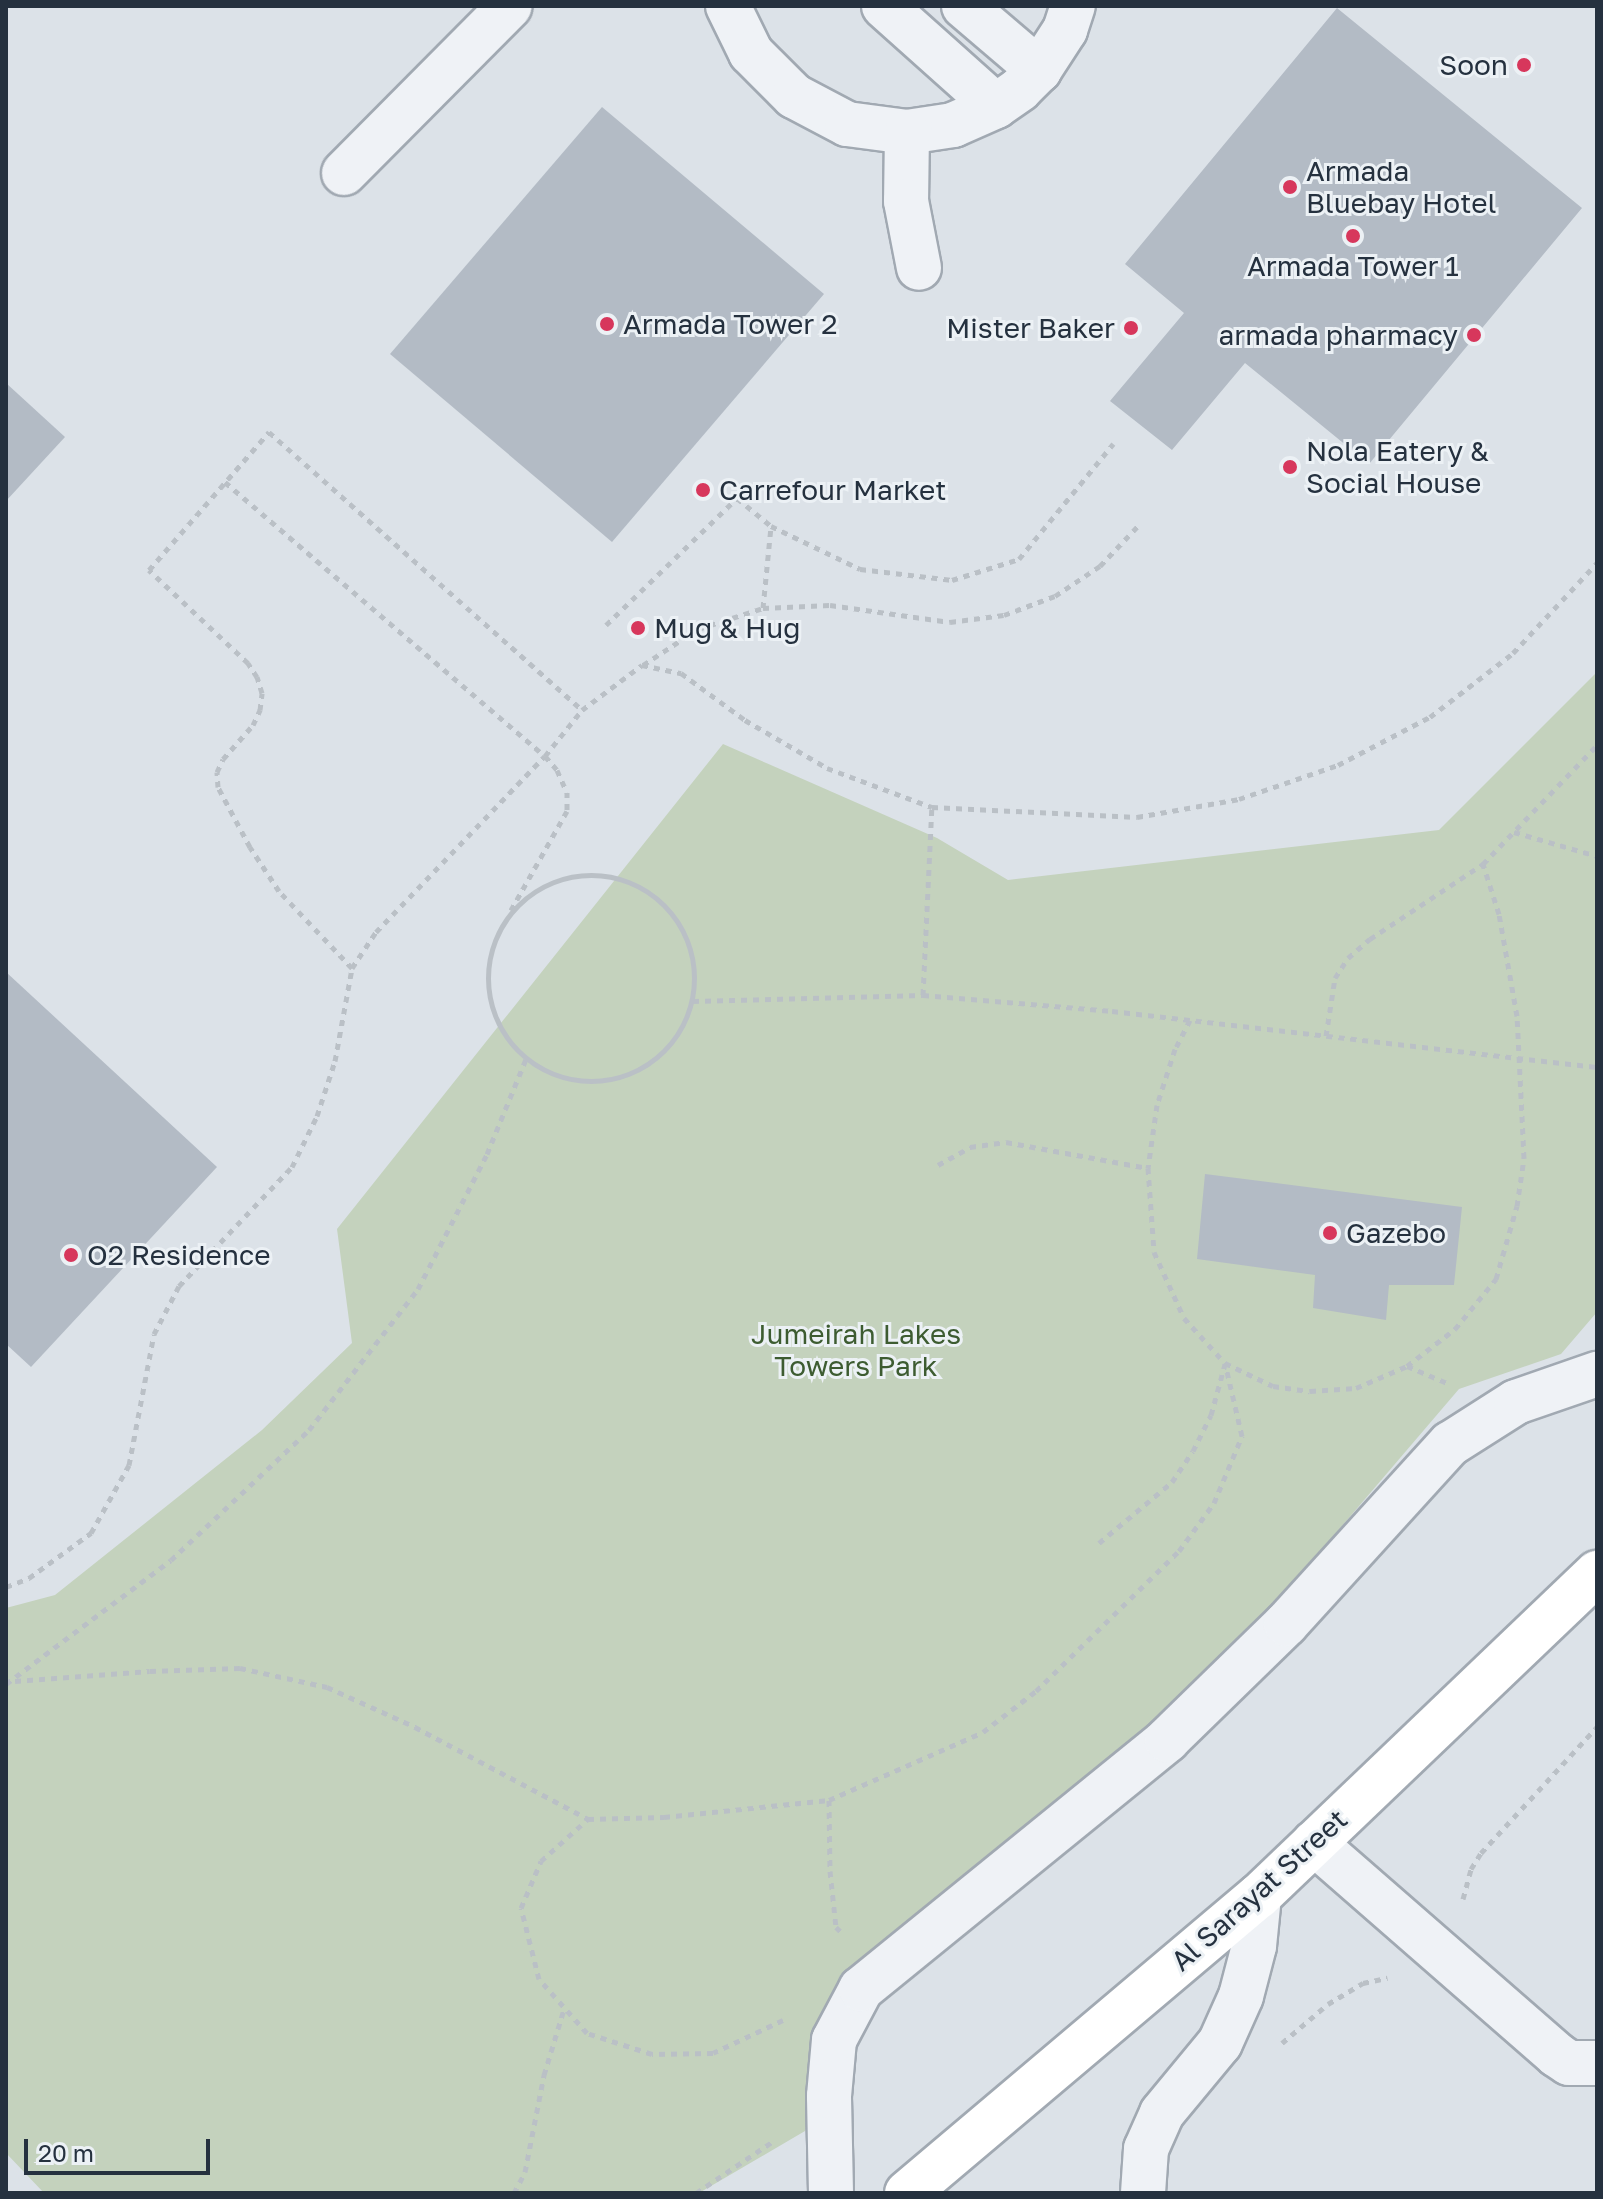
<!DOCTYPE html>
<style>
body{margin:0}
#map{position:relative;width:1603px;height:2199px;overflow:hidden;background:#dce2e8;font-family:"Golos Text",sans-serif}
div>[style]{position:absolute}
.green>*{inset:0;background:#c4d2bd}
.building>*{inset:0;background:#b3bbc5}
.path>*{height:5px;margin-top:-2.5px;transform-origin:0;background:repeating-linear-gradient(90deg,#bac0c6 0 6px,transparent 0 12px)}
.path>.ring{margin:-2.5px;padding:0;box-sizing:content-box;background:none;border:5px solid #bac0c6;border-radius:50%}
.roads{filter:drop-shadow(2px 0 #a1a9b2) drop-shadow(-2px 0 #a1a9b2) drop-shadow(0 2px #a1a9b2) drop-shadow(0 -2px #a1a9b2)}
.minor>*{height:44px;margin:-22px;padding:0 22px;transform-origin:22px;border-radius:22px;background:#eff2f6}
.major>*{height:44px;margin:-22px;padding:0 22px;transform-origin:22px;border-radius:22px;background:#fff}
.dots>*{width:22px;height:22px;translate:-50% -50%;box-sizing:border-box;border:4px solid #ecf1f5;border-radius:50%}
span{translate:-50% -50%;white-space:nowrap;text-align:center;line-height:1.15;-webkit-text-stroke:6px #ecf1f5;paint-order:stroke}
.poi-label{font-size:28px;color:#25313f}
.right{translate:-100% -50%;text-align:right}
.left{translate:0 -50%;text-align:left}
.park-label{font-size:28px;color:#3d5c31}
.street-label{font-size:28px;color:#25313f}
.frame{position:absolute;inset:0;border:8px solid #25313f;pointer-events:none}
.scale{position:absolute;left:24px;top:2139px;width:186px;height:36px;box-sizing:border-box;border:4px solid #25313f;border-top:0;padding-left:10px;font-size:24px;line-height:28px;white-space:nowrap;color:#25313f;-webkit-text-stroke:6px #ecf1f5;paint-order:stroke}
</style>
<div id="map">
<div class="green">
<i style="clip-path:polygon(1597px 672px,1597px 1312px,1561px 1354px,1459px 1389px,1248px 1636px,1137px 1755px,887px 1938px,805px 2131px,699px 2193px,44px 2193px,6px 2153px,6px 1608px,55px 1595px,262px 1430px,352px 1343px,337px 1229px,723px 744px,937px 838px,1008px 880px,1439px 830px)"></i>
</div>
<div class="building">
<i style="clip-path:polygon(1337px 8px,1582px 208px,1369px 464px,1245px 363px,1172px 450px,1110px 401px,1184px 313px,1125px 264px)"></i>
<i style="clip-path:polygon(602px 107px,824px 294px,612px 542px,390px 354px)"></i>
<i style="clip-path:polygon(6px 383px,65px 437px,6px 501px)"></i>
<i style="clip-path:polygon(6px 972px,217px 1167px,31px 1367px,6px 1344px)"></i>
<i style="clip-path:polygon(1205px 1174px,1462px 1207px,1454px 1285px,1389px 1285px,1386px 1320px,1313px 1308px,1315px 1275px,1197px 1259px)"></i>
</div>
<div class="path">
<i style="left:225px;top:482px;width:421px;rotate:40.6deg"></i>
<i style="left:545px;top:756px;width:18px;rotate:49deg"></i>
<i style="left:557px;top:770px;width:24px;rotate:66deg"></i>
<i style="left:567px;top:792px;width:19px;rotate:90deg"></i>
<i style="left:567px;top:811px;width:114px;rotate:119.5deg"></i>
<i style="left:763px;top:608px;width:82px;rotate:-84.4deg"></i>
<i style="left:606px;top:625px;width:182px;rotate:-44.1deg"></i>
<i style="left:737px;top:498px;width:44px;rotate:39.5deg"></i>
<i style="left:771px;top:526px;width:99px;rotate:25.8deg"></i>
<i style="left:860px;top:569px;width:93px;rotate:6.8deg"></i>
<i style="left:952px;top:580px;width:70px;rotate:-17.4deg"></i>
<i style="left:1019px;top:559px;width:149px;rotate:-50.7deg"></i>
<i style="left:643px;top:665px;width:66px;rotate:-33.2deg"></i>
<i style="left:698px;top:629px;width:68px;rotate:-17.9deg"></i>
<i style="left:763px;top:608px;width:67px;rotate:-2.6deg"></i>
<i style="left:830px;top:605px;width:121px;rotate:8.1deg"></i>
<i style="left:950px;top:622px;width:54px;rotate:-7.4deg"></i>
<i style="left:1004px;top:615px;width:54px;rotate:-20.4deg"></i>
<i style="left:1055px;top:596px;width:54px;rotate:-33.7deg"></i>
<i style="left:1100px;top:566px;width:54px;rotate:-46.5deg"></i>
<i style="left:1514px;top:832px;width:86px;rotate:16.1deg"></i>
<i class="ring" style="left:488px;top:875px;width:201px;height:201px"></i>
<i style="left:352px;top:968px;width:106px;rotate:-133.5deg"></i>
<i style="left:279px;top:891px;width:53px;rotate:-123.4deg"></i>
<i style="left:250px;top:847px;width:68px;rotate:-118.1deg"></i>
<i style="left:218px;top:787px;width:15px;rotate:-94deg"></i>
<i style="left:217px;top:772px;width:14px;rotate:-65deg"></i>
<i style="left:223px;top:759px;width:45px;rotate:-48.6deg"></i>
<i style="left:253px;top:725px;width:17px;rotate:-65deg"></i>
<i style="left:260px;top:710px;width:17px;rotate:-83deg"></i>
<i style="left:262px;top:693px;width:17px;rotate:-107deg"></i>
<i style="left:257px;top:677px;width:17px;rotate:-123deg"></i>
<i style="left:248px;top:663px;width:136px;rotate:-136.8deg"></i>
<i style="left:149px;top:570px;width:183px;rotate:-49deg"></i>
<i style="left:269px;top:432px;width:419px;rotate:41.6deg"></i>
<i style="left:923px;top:995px;width:188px;rotate:-87.3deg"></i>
<i style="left:693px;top:1001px;width:230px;rotate:-1.5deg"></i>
<i style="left:923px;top:995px;width:190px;rotate:4.8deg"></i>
<i style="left:1112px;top:1011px;width:488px;rotate:6.6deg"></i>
<i style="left:1190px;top:1020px;width:33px;rotate:117deg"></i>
<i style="left:1175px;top:1049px;width:59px;rotate:107.8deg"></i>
<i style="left:1157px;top:1105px;width:64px;rotate:98.1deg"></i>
<i style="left:1148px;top:1168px;width:84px;rotate:85.9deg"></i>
<i style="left:1154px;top:1252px;width:72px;rotate:65.6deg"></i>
<i style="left:1184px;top:1318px;width:61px;rotate:47.7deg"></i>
<i style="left:1225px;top:1363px;width:53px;rotate:25.6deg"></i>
<i style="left:1273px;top:1386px;width:37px;rotate:8deg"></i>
<i style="left:1310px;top:1391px;width:46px;rotate:-3.7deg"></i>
<i style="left:1356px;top:1388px;width:56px;rotate:-23.3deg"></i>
<i style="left:1407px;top:1366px;width:61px;rotate:-37.6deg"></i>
<i style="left:1455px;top:1329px;width:65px;rotate:-50.6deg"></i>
<i style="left:1496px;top:1279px;width:76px;rotate:-74deg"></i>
<i style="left:1517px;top:1206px;width:49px;rotate:-81.7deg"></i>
<i style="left:1524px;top:1158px;width:142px;rotate:-92.8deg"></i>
<i style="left:1517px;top:1016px;width:104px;rotate:-100deg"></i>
<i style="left:1499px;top:914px;width:52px;rotate:-107.7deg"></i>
<i style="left:1326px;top:1036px;width:59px;rotate:-81.2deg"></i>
<i style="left:1335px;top:978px;width:24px;rotate:-57deg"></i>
<i style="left:1348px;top:958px;width:29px;rotate:-41deg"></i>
<i style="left:1370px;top:939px;width:136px;rotate:-33.6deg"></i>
<i style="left:1483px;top:864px;width:165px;rotate:-46.2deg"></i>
<i style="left:938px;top:1165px;width:37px;rotate:-29deg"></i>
<i style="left:970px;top:1147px;width:36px;rotate:-8deg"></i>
<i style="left:1006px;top:1142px;width:144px;rotate:10.4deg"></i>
<i style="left:1407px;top:1366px;width:43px;rotate:23deg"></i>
<i style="left:1099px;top:1543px;width:95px;rotate:-39.9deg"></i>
<i style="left:1172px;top:1482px;width:37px;rotate:-56deg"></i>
<i style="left:1193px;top:1451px;width:40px;rotate:-63.4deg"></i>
<i style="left:1211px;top:1415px;width:53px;rotate:-74.6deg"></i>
<i style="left:6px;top:1587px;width:25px;rotate:-21deg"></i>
<i style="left:29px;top:1578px;width:77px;rotate:-36deg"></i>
<i style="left:91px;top:1533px;width:78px;rotate:-60.8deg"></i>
<i style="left:129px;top:1465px;width:133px;rotate:-79.2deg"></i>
<i style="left:154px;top:1334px;width:54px;rotate:-62.5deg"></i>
<i style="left:179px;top:1286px;width:164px;rotate:-46.5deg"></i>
<i style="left:292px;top:1167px;width:57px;rotate:-63.9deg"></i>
<i style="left:317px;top:1116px;width:58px;rotate:-71.9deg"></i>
<i style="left:335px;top:1061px;width:95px;rotate:-79.6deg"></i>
<i style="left:352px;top:968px;width:43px;rotate:-56.3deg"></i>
<i style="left:376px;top:932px;width:244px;rotate:-46.2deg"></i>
<i style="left:545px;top:756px;width:59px;rotate:-51.2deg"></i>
<i style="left:582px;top:710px;width:75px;rotate:-36.9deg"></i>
<i style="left:642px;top:665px;width:40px;rotate:12deg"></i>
<i style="left:681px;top:673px;width:79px;rotate:36.3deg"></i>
<i style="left:745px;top:720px;width:95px;rotate:30.3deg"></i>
<i style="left:827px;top:768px;width:112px;rotate:20.4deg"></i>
<i style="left:932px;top:807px;width:205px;rotate:2.8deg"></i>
<i style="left:1137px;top:817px;width:104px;rotate:-10deg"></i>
<i style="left:1239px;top:799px;width:105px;rotate:-19deg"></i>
<i style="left:1338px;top:765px;width:104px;rotate:-27.6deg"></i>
<i style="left:1430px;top:717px;width:105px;rotate:-37.6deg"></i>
<i style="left:1513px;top:653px;width:123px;rotate:-47deg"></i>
<i style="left:15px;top:1681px;width:135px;rotate:-4.2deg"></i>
<i style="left:150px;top:1671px;width:90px;rotate:-1.9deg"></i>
<i style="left:240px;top:1668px;width:89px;rotate:12.3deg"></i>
<i style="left:327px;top:1687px;width:97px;rotate:24.4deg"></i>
<i style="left:415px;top:1727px;width:196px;rotate:28deg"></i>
<i style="left:6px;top:1684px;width:206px;rotate:-36.9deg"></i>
<i style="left:171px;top:1560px;width:190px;rotate:-43.3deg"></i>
<i style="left:309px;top:1430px;width:178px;rotate:-52.3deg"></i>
<i style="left:418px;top:1289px;width:152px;rotate:-62.9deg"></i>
<i style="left:487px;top:1154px;width:103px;rotate:-67.7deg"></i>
<i style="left:829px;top:1800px;width:71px;rotate:89.2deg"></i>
<i style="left:830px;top:1871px;width:56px;rotate:83.9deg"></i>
<i style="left:836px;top:1927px;width:10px;rotate:45deg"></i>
<i style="left:1463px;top:1899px;width:31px;rotate:-75deg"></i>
<i style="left:1471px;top:1869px;width:19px;rotate:-58deg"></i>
<i style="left:1481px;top:1853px;width:171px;rotate:-47.4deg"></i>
<i style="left:783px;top:2020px;width:77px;rotate:154.8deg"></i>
<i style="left:713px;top:2053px;width:61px;rotate:179.1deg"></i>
<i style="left:652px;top:2054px;width:68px;rotate:-162.1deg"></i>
<i style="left:587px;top:2033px;width:72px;rotate:-131.6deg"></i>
<i style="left:539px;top:1979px;width:73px;rotate:-104.2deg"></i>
<i style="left:521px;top:1908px;width:51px;rotate:-66.9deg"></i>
<i style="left:541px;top:1861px;width:63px;rotate:-41.8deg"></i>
<i style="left:588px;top:1819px;width:76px;rotate:-1.5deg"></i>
<i style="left:664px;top:1817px;width:166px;rotate:-5.9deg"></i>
<i style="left:829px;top:1800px;width:168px;rotate:-23.8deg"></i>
<i style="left:983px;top:1732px;width:67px;rotate:-37.7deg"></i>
<i style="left:1036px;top:1691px;width:200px;rotate:-44.4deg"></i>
<i style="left:1179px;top:1551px;width:59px;rotate:-53.9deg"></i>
<i style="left:1214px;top:1503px;width:73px;rotate:-67.3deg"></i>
<i style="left:1242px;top:1436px;width:75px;rotate:-103.1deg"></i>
<i style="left:1282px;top:2043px;width:60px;rotate:-40.3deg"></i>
<i style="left:1328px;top:2004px;width:41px;rotate:-31deg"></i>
<i style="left:1363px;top:1983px;width:25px;rotate:-12deg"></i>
<i style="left:514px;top:2193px;width:24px;rotate:-62deg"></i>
<i style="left:525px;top:2172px;width:99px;rotate:-78.9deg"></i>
<i style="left:544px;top:2075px;width:69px;rotate:-73.1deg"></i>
<i style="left:696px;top:2193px;width:95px;rotate:-33.9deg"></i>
</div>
<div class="roads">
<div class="minor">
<i style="left:728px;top:6px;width:52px;rotate:63.9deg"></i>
<i style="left:751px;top:53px;width:61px;rotate:45deg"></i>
<i style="left:794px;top:96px;width:60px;rotate:27.8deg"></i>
<i style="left:847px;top:124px;width:61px;rotate:7.6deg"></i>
<i style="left:907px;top:132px;width:47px;rotate:-8.7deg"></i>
<i style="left:953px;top:125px;width:47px;rotate:-23.8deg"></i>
<i style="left:996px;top:106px;width:29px;rotate:-35deg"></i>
<i style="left:1020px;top:89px;width:27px;rotate:-45deg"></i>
<i style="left:1039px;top:70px;width:48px;rotate:-57deg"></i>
<i style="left:1065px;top:30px;width:25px;rotate:-72deg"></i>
<i style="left:884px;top:6px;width:150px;rotate:41.8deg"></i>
<i style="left:964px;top:6px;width:99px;rotate:40.5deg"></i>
<i style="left:907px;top:132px;width:69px;rotate:90.8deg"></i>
<i style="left:906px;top:201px;width:68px;rotate:79deg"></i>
<i style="left:344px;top:173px;width:235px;rotate:-45.2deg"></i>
<i style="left:1314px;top:1843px;width:322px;rotate:41.1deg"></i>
<i style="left:1557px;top:2055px;width:14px;rotate:34deg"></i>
<i style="left:1569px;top:2063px;width:28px"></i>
<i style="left:831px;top:2193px;width:97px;rotate:-91.2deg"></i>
<i style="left:829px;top:2096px;width:56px;rotate:-84.9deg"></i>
<i style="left:834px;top:2040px;width:58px;rotate:-62.1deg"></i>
<i style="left:861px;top:1989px;width:395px;rotate:-39.1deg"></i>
<i style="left:1167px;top:1740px;width:166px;rotate:-44.3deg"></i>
<i style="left:1286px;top:1624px;width:244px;rotate:-47.7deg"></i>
<i style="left:1450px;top:1444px;width:78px;rotate:-32.5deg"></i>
<i style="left:1516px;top:1402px;width:86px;rotate:-19.1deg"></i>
<i style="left:1143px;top:2193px;width:44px;rotate:-86.1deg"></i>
<i style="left:1146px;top:2149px;width:39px;rotate:-66deg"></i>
<i style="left:1162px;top:2113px;width:91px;rotate:-50.4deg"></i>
<i style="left:1220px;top:2043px;width:51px;rotate:-65.9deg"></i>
<i style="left:1241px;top:1996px;width:52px;rotate:-75.4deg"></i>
<i style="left:1254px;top:1946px;width:50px;rotate:-84.3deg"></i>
</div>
<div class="major">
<i style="left:907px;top:2193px;width:461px;rotate:-40.2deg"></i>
<i style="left:1259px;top:1896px;width:468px;rotate:-43.7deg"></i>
</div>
</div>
<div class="dots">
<i style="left:1524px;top:65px;background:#d7375c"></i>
<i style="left:1290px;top:187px;background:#d7375c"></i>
<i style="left:1353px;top:236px;background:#d7375c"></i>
<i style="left:607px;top:324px;background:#d7375c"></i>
<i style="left:1131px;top:328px;background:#d7375c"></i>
<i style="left:1474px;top:335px;background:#d7375c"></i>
<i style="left:1290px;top:467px;background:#d7375c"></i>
<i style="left:703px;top:490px;background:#d7375c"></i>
<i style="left:638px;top:628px;background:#d7375c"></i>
<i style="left:1330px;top:1233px;background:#d7375c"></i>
<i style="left:71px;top:1255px;background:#d7375c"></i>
</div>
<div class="poi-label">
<span class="right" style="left:1508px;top:65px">Soon</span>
<span class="left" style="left:1306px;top:187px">Armada<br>Bluebay Hotel</span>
<span style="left:1353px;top:266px">Armada Tower 1</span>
<span class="left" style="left:623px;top:324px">Armada Tower 2</span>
<span class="right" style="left:1115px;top:328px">Mister Baker</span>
<span class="right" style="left:1458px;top:335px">armada pharmacy</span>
<span class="left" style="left:1306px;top:467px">Nola Eatery &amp;<br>Social House</span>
<span class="left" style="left:719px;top:490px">Carrefour Market</span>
<span class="left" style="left:654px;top:628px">Mug &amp; Hug</span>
<span class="left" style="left:1346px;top:1233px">Gazebo</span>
<span class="left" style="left:87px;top:1255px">O2 Residence</span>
</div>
<div class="park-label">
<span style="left:856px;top:1350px">Jumeirah Lakes<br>Towers Park</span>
</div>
<div class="street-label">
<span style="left:1259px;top:1890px;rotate:-42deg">Al Sarayat Street</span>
</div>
<div class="frame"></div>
<div class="scale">20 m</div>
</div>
